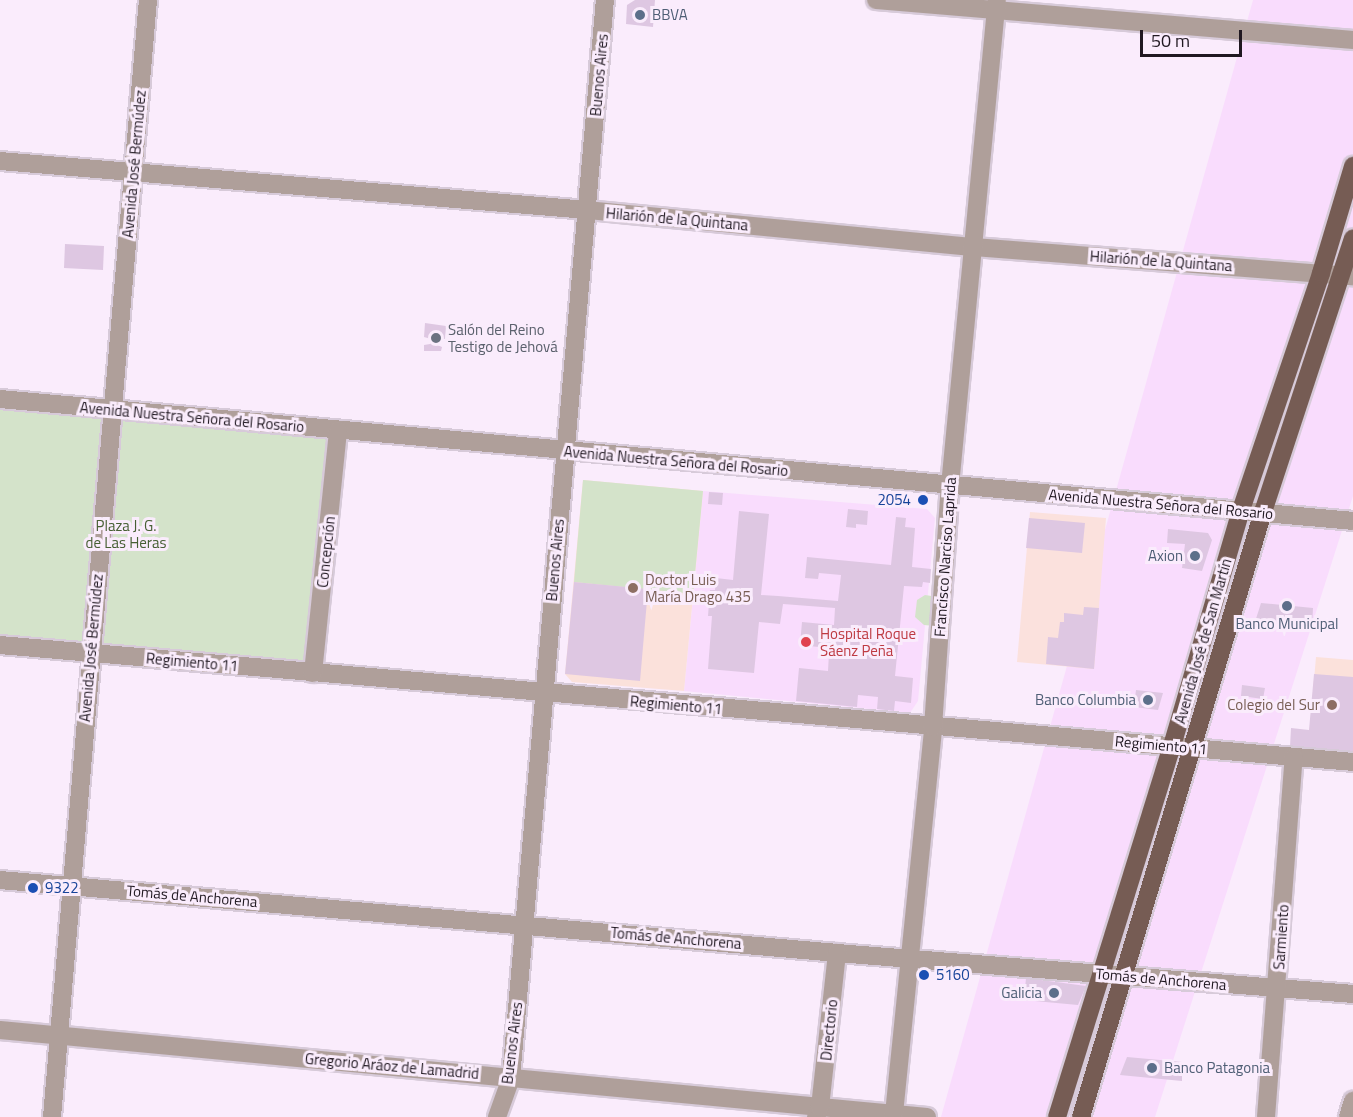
<!DOCTYPE html>
<meta charset="utf-8">
<style>
body{margin:0}
#map{position:relative;width:1353px;height:1117px;overflow:hidden;background:#faecfc;font-family:"Titillium Web",sans-serif}
div>[style]{position:absolute}
.built>*{inset:0;background:#f9dcfd}
.industrial>*{inset:0;background:#fbe1dd}
.education>*{inset:0;background:#fbe1db}
.green>*{inset:0;background:#d4e3ca}
.building>*{inset:0;background:#dec7e2}
.roads{filter:drop-shadow(2px 0 #d7cad9) drop-shadow(-2px 0 #d7cad9) drop-shadow(0 2px #d7cad9) drop-shadow(0 -2px #d7cad9)}
.minor>*{height:18px;margin:-9px;padding:0 9px;transform-origin:9px;border-radius:9px;background:#af9f9a}
.major>*{height:18px;margin:-9px;padding:0 9px;transform-origin:9px;border-radius:9px;background:#765c54}
.dots>*{width:16px;height:16px;translate:-50% -50%;box-sizing:border-box;border:3px solid #faecfc;border-radius:50%}
span{translate:-50% -50%;white-space:nowrap;text-align:center;line-height:1.15;-webkit-text-stroke:6px #faecfc;paint-order:stroke}
.service-label{font-size:15px;color:#4e5e75}
.left{translate:0 -50%;text-align:left}
.right{translate:-100% -50%;text-align:right}
.street-label{font-size:15px;color:#201821}
.worship-label{font-size:15px;color:#5b616d}
.transit-label{font-size:15px;color:#164399}
.park-label{font-size:15px;color:#465f33}
.education-label{font-size:15px;color:#785e54}
.health-label{font-size:15px;color:#be3a42}
.scale{position:absolute;left:1140px;top:30px;width:102px;height:27px;box-sizing:border-box;border:3px solid #201821;border-top:0;padding-left:8px;font-size:18px;line-height:21px;white-space:nowrap;color:#201821;-webkit-text-stroke:4px #faecfc;paint-order:stroke}
</style>
<div id="map">
<div class="built">
<i style="clip-path:polygon(1253px 0,1353px 0,1353px 496px,1155px 1117px,941px 1117px)"></i>
<i style="clip-path:polygon(703px 491px,927px 509px,935px 518px,918px 701px,910px 713px,684px 691px)"></i>
</div>
<div class="industrial">
<i style="clip-path:polygon(1030px 512px,1106px 518px,1094px 669px,1017px 662px)"></i>
</div>
<div class="education">
<i style="clip-path:polygon(583px 480px,703px 491px,684px 691px,572px 682px,565px 674px)"></i>
<i style="clip-path:polygon(1316px 657px,1353px 660px,1353px 752px,1308px 749px)"></i>
</div>
<div class="green">
<i style="clip-path:polygon(0 408px,329px 438px,308px 665px,0 637px)"></i>
<i style="clip-path:polygon(583px 480px,703px 491px,693px 594px,574px 582px)"></i>
<i style="clip-path:polygon(925px 595px,938px 597px,935px 626px,924px 625px,915px 617px,917px 600px)"></i>
</div>
<div class="building">
<i style="clip-path:polygon(635px 0,655px 0,653px 27px,626px 24px,627px 5px)"></i>
<i style="clip-path:polygon(65px 244px,104px 246px,103px 270px,64px 268px)"></i>
<i style="clip-path:polygon(425px 323px,446px 326px,445px 339px,438px 338px,437px 345px,442px 347px,441px 351px,424px 351px,424px 345px,430px 344px,431px 339px,424px 337px)"></i>
<i style="clip-path:polygon(709px 492px,723px 493px,722px 505px,708px 504px)"></i>
<i style="clip-path:polygon(848px 509px,868px 511px,867px 525px,856px 524px,856px 528px,846px 527px)"></i>
<i style="clip-path:polygon(739px 511px,769px 514px,761px 595px,778px 596px,838px 601px,841px 575px,819px 573px,818px 579px,805px 578px,807px 557px,891px 565px,896px 517px,906px 518px,905px 527px,915px 528px,912px 567px,931px 569px,930px 583px,923px 582px,922px 587px,904px 586px,895px 676px,913px 678px,911px 703px,895px 701px,894px 711px,877px 709px,878px 697px,858px 695px,857px 707px,796px 701px,799px 668px,828px 671px,829px 653px,837px 654px,837px 649px,800px 645px,802px 622px,834px 625px,835px 608px,783px 604px,780px 624px,759px 622px,754px 673px,708px 669px,712px 616px,708px 616px,710px 590px,715px 590px,716px 578px,733px 580px)"></i>
<i style="clip-path:polygon(1029px 518px,1085px 523px,1082px 553px,1026px 548px)"></i>
<i style="clip-path:polygon(1168px 529px,1208px 533px,1212px 540px,1202px 571px,1182px 568px,1185px 544px,1167px 543px)"></i>
<i style="clip-path:polygon(574px 582px,648px 589px,640px 681px,565px 674px)"></i>
<i style="clip-path:polygon(1261px 603px,1313px 608px,1312px 627px,1255px 622px)"></i>
<i style="clip-path:polygon(1084px 607px,1099px 608px,1094px 669px,1046px 664px,1048px 637px,1058px 638px,1060px 622px,1064px 622px,1064px 613px,1083px 615px)"></i>
<i style="clip-path:polygon(1314px 674px,1353px 677px,1353px 752px,1290px 747px,1291px 728px,1309px 730px)"></i>
<i style="clip-path:polygon(1242px 685px,1265px 688px,1263px 699px,1241px 696px)"></i>
<i style="clip-path:polygon(1136px 690px,1163px 693px,1158px 710px,1134px 707px)"></i>
<i style="clip-path:polygon(1026px 978px,1086px 986px,1078px 1005px,1024px 1000px)"></i>
<i style="clip-path:polygon(1127px 1057px,1182px 1062px,1182px 1081px,1120px 1075px)"></i>
</div>
<div class="roads">
<div class="minor">
<i style="left:876px;top:0;width:479px;rotate:4.8deg"></i>
<i style="left:0;top:161px;width:589px;rotate:4.77deg"></i>
<i style="left:587px;top:210px;width:388px;rotate:5.5deg"></i>
<i style="left:973px;top:247px;width:381px;rotate:4.4deg"></i>
<i style="left:0;top:399px;width:1358px;rotate:5.15deg"></i>
<i style="left:0;top:645px;width:1358px;rotate:4.94deg"></i>
<i style="left:313px;top:673px;width:244px;rotate:-84.1deg"></i>
<i style="left:0;top:880px;width:840px;rotate:4.98deg"></i>
<i style="left:837px;top:953px;width:518px;rotate:4.54deg"></i>
<i style="left:0;top:1030px;width:931px;rotate:5.36deg"></i>
<i style="left:894px;top:1114px;width:389px;rotate:-84.2deg"></i>
<i style="left:933px;top:727px;width:242px;rotate:-86deg"></i>
<i style="left:950px;top:486px;width:488px;rotate:-84.5deg"></i>
<i style="left:52px;top:1117px;width:1121px;rotate:-85.09deg"></i>
<i style="left:497px;top:1117px;width:41px;rotate:-70.3deg"></i>
<i style="left:511px;top:1078px;width:1082px;rotate:-85.02deg"></i>
<i style="left:816px;top:1117px;width:11px;rotate:-68deg"></i>
<i style="left:820px;top:1107px;width:155px;rotate:-83.7deg"></i>
<i style="left:1266px;top:1117px;width:361px;rotate:-85.6deg"></i>
<i style="left:1348px;top:1117px;width:17px;rotate:-73deg"></i>
</div>
<div class="major">
<i style="left:1057px;top:1117px;width:388px;rotate:-72.8deg"></i>
<i style="left:1172px;top:746px;width:246px;rotate:-73.7deg"></i>
<i style="left:1241px;top:510px;width:250px;rotate:-71.3deg"></i>
<i style="left:1321px;top:273px;width:112px;rotate:-73.3deg"></i>
<i style="left:1081px;top:1117px;width:632px;rotate:-73.26deg"></i>
<i style="left:1263px;top:512px;width:288px;rotate:-71.8deg"></i>
</div>
</div>
<div class="dots">
<i style="left:640px;top:15px;background:#5c6f8a"></i>
<i style="left:436px;top:338px;background:#6b7280"></i>
<i style="left:923px;top:500px;background:#1a4fb4"></i>
<i style="left:1195px;top:556px;background:#5c6f8a"></i>
<i style="left:633px;top:588px;background:#8d6e63"></i>
<i style="left:1287px;top:606px;background:#5c6f8a"></i>
<i style="left:806px;top:642px;background:#e0444e"></i>
<i style="left:1148px;top:700px;background:#5c6f8a"></i>
<i style="left:1332px;top:705px;background:#8d6e63"></i>
<i style="left:33px;top:888px;background:#1a4fb4"></i>
<i style="left:924px;top:975px;background:#1a4fb4"></i>
<i style="left:1054px;top:993px;background:#5c6f8a"></i>
<i style="left:1152px;top:1068px;background:#5c6f8a"></i>
</div>
<div class="service-label">
<span class="left" style="left:652px;top:15px">BBVA</span>
<span class="right" style="left:1183px;top:556px">Axion</span>
<span style="left:1287px;top:624px">Banco Municipal</span>
<span class="right" style="left:1136px;top:700px">Banco Columbia</span>
<span class="right" style="left:1042px;top:993px">Galicia</span>
<span class="left" style="left:1164px;top:1068px">Banco Patagonia</span>
</div>
<div class="street-label">
<span style="left:599px;top:75px;rotate:-85deg">Buenos Aires</span>
<span style="left:134px;top:164px;rotate:-85deg">Avenida José Bermúdez</span>
<span style="left:677px;top:219px;rotate:5deg">Hilarión de la Quintana</span>
<span style="left:1161px;top:261px;rotate:4deg">Hilarión de la Quintana</span>
<span style="left:192px;top:417px;rotate:5deg">Avenida Nuestra Señora del Rosario</span>
<span style="left:676px;top:461px;rotate:5deg">Avenida Nuestra Señora del Rosario</span>
<span style="left:1161px;top:504px;rotate:5deg">Avenida Nuestra Señora del Rosario</span>
<span style="left:326px;top:552px;rotate:-84deg">Concepción</span>
<span style="left:945px;top:557px;rotate:-86deg">Francisco Narciso Laprida</span>
<span style="left:555px;top:560px;rotate:-85deg">Buenos Aires</span>
<span style="left:1203px;top:641px;rotate:-74deg">Avenida José de San Martín</span>
<span style="left:91px;top:648px;rotate:-85deg">Avenida José Bermúdez</span>
<span style="left:192px;top:662px;rotate:5deg">Regimiento 11</span>
<span style="left:676px;top:705px;rotate:5deg">Regimiento 11</span>
<span style="left:1161px;top:745px;rotate:5deg">Regimiento 11</span>
<span style="left:192px;top:896px;rotate:5deg">Tomás de Anchorena</span>
<span style="left:1281px;top:937px;rotate:-86deg">Sarmiento</span>
<span style="left:676px;top:938px;rotate:5deg">Tomás de Anchorena</span>
<span style="left:1161px;top:979px;rotate:5deg">Tomás de Anchorena</span>
<span style="left:829px;top:1030px;rotate:-84deg">Directorio</span>
<span style="left:512px;top:1043px;rotate:-83deg">Buenos Aires</span>
<span style="left:392px;top:1066px;rotate:5deg">Gregorio Aráoz de Lamadrid</span>
</div>
<div class="worship-label">
<span class="left" style="left:448px;top:338px">Salón del Reino<br>Testigo de Jehová</span>
</div>
<div class="transit-label">
<span class="right" style="left:911px;top:500px">2054</span>
<span class="left" style="left:45px;top:888px">9322</span>
<span class="left" style="left:936px;top:975px">5160</span>
</div>
<div class="park-label">
<span style="left:126px;top:534px">Plaza J. G.<br>de Las Heras</span>
</div>
<div class="education-label">
<span class="left" style="left:645px;top:588px">Doctor Luis<br>María Drago 435</span>
<span class="right" style="left:1320px;top:705px">Colegio del Sur</span>
</div>
<div class="health-label">
<span class="left" style="left:820px;top:642px">Hospital Roque<br>Sáenz Peña</span>
</div>
<div class="scale">50 m</div>
</div>
